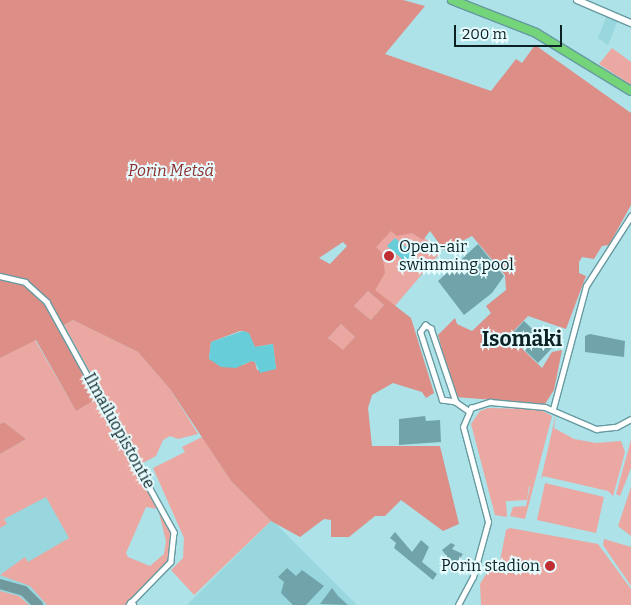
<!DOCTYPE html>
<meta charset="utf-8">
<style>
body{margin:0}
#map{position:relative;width:631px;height:605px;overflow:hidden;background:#ace2e8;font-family:Bitter,serif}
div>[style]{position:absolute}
.built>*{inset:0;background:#98d7de}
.green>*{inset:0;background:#eba7a1}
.forest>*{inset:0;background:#dc8e87}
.water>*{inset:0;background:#67ced9}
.taxiway>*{height:10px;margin:-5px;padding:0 5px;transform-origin:5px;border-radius:5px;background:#70999e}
.building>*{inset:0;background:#71a4aa}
.roads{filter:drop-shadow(1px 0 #679aa0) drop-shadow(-1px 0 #679aa0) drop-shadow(0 1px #679aa0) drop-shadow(0 -1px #679aa0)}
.street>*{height:4.5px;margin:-2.25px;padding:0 2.25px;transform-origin:2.25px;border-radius:2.25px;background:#fff}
.secondary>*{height:6px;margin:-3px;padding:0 3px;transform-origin:3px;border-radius:3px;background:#fff}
.highway>*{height:8px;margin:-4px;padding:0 4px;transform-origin:4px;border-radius:4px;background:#74d479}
.dots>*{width:14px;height:14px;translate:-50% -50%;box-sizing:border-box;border:2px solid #e7fcfe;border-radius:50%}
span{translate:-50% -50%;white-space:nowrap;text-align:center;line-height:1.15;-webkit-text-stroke:4px #e7fcfe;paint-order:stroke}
.park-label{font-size:16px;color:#8d302e;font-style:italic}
.poi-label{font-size:16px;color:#0c2123}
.left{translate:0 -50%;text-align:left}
.right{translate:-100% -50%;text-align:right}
.street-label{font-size:16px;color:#0c2123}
.district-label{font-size:21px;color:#0c2123;font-weight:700}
.scale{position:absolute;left:454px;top:25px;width:108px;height:22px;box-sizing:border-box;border:2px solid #0c2123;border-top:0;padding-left:6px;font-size:15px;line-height:18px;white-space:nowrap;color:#0c2123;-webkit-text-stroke:4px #e7fcfe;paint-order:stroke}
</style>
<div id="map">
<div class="built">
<i style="clip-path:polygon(607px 15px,618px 20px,608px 45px,598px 38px)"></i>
<i style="clip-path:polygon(76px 411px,99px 605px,0 605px,0 436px,18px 443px)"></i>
<i style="clip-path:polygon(272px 520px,357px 605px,187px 605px)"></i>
</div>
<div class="green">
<i style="clip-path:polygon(612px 48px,631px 62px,631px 85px,599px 64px)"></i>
<i style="clip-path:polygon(385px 204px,441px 252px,394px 307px,337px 258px)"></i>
<i style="clip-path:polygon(368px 291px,384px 305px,371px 320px,354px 306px)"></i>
<i style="clip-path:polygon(73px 320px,138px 352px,170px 389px,198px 434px,178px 439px,170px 436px,163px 440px,156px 456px,141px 464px,64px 325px)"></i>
<i style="clip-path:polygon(341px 324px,355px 337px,343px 351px,328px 338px)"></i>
<i style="clip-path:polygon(evenodd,35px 340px,76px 411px,100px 397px,174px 532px,171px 562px,129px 605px,47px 605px,30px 586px,0 575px,25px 557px,28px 562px,69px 538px,46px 497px,4px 519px,7px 524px,0 528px,0 454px,26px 439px,4px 422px,0 424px,0 358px,35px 340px,146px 507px,158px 509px,166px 541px,164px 554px,150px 566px,128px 557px,126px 553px,146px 507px)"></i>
<i style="clip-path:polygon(488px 408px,539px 409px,552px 416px,525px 519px,510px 516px,513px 507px,526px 506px,530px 487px,529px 486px,527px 500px,506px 501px,507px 517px,495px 515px,471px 424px,480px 411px)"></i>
<i style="clip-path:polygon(556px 414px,554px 428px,574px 439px,596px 443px,621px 441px,625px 452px,613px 496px,608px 491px,543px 476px,541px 479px)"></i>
<i style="clip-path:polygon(202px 437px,231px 481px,271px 521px,194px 595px,171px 570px,183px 558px,184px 538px,153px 468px,185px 452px,182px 447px)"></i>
<i style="clip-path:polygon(631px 440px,631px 468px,620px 496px,616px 494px)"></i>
<i style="clip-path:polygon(545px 483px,604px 497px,596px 533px,537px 520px)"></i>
<i style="clip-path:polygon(631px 487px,631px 536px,618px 526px)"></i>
<i style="clip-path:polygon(510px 528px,598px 544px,631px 589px,631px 605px,481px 605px,480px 584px,489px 569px,500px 561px,506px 530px)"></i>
<i style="clip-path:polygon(604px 539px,631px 547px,631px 586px,603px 545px)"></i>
<i style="clip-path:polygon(0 591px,19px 596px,29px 605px,0 605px)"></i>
</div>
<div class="forest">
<i style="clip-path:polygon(evenodd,0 0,403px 0,425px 6px,385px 54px,491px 91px,516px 59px,522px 63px,535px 45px,631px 113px,631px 205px,609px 245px,602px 246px,594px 259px,582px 257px,579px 262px,579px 273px,586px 276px,566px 329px,528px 316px,509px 336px,542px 368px,552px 352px,562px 350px,554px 390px,545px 404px,455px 397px,438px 335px,455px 318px,457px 324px,472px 331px,491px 313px,486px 306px,506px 290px,505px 275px,472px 236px,444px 250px,430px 231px,423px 240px,412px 233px,397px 236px,391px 231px,376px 247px,382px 253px,385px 273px,375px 290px,411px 318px,434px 393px,426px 398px,422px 392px,393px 383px,372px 395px,368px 408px,372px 446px,440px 446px,459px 524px,443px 531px,401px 500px,385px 516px,375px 516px,349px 537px,331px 537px,331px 520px,324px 519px,300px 537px,271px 521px,231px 481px,170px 389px,138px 352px,73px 320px,62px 326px,100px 397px,76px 411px,36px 340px,0 358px,0 0,343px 242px,347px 246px,330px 264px,319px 258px,343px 242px,0 0,368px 291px,384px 305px,371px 320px,354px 306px,368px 291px,0 0,341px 324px,355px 337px,343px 350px,328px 338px,341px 324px,0 0,240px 331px,247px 332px,255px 347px,273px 344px,276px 369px,257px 370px,255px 362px,251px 361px,243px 365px,209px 359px,211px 342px,240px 331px)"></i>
<i style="clip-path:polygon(4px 422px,26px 439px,0 454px,0 424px)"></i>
</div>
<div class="water">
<i style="clip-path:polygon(395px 238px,416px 255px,408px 264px,387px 246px)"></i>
<i style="clip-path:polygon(243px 331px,249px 333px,255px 347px,273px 344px,276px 369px,260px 373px,255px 362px,251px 361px,236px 368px,221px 367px,209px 359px,211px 342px)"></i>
</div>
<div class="taxiway">
<i style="left:0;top:584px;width:25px;rotate:16deg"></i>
<i style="left:24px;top:591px;width:20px;rotate:45deg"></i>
</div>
<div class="building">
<i style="clip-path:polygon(478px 244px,504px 276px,492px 293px,464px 315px,438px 281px)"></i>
<i style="clip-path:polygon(524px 321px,552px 348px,538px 363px,510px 336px)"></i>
<i style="clip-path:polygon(590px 334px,625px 341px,624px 357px,585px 352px,585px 336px)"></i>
<i style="clip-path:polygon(425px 416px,426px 421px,440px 420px,441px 442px,399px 445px,399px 419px)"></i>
<i style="clip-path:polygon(395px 532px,412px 552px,421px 540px,429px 547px,422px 562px,437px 574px,433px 580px,394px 548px,396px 543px,390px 538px)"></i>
<i style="clip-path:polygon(451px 543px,455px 545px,452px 549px,463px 554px,454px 566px,442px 550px)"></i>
<i style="clip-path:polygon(287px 568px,296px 576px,302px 570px,324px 586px,306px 605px,293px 605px,281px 593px,284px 582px,278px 577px)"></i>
<i style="clip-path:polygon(332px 588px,338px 596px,348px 605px,320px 604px)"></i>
</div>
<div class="roads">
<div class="street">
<i style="left:0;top:276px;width:26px;rotate:13deg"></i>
<i style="left:25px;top:282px;width:30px;rotate:42deg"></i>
<i style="left:47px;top:302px;width:263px;rotate:61.1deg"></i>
<i style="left:174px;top:532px;width:30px;rotate:96deg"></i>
<i style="left:171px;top:562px;width:60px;rotate:134.3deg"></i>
<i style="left:456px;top:402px;width:14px;rotate:-172deg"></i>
<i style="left:442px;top:400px;width:71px;rotate:-107.9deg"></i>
<i style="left:420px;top:332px;width:9px;rotate:-54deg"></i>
<i style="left:425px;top:325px;width:7px;rotate:27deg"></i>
<i style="left:431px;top:328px;width:78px;rotate:71.3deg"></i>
<i style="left:456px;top:402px;width:16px;rotate:35deg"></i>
<i style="left:553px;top:409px;width:127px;rotate:-75deg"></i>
<i style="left:586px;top:286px;width:83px;rotate:-57.3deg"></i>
<i style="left:458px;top:605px;width:32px;rotate:-62deg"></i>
<i style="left:473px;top:577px;width:57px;rotate:-74.7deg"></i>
<i style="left:488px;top:522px;width:98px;rotate:-104.7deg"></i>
<i style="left:463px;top:427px;width:21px;rotate:-67deg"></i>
<i style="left:471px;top:408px;width:20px;rotate:-18deg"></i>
<i style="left:490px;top:402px;width:55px;rotate:5.2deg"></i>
<i style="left:545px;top:407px;width:56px;rotate:23.3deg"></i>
<i style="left:596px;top:429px;width:20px;rotate:-6deg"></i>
<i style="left:616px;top:427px;width:17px;rotate:-28deg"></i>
</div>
<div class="secondary">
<i style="left:577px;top:0;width:59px;rotate:23.1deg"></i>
<i style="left:131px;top:603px;width:3px;rotate:45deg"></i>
</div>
<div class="highway">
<i style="left:452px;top:0;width:90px;rotate:21.4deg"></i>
<i style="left:536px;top:33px;width:111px;rotate:31.4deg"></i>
</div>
</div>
<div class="dots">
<i style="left:389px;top:256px;background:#be2e32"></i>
<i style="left:550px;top:566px;background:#be2e32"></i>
</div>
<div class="park-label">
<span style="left:171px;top:171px">Porin Metsä</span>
</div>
<div class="poi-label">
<span class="left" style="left:399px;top:256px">Open-air<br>swimming pool</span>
<span class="right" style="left:540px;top:566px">Porin stadion</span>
</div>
<div class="street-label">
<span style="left:119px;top:431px;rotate:61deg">Ilmailuopistontie</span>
</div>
<div class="district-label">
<span style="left:522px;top:339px">Isomäki</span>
</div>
<div class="scale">200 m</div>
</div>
